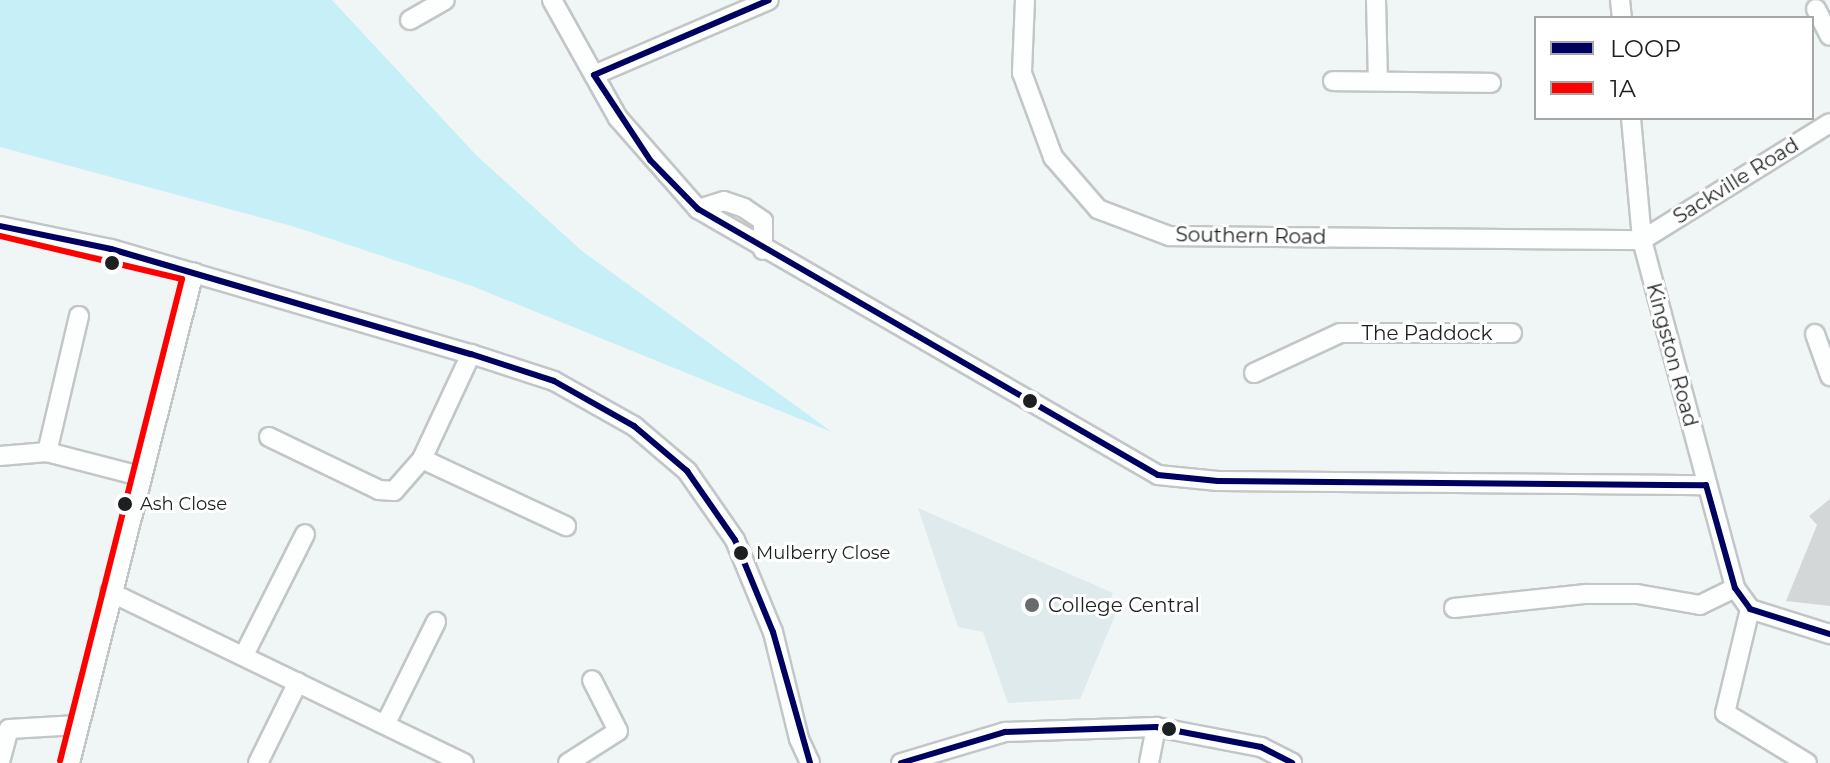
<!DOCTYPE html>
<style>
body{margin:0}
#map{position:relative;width:1830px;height:763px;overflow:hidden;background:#f0f5f5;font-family:Montserrat,sans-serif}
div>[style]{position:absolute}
.built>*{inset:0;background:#deeaec}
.green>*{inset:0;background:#c7eff8}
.building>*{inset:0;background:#d3d7d7}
.roads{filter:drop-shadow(2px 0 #c2c6c6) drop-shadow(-2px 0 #c2c6c6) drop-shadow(0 2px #c2c6c6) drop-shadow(0 -2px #c2c6c6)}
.minor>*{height:18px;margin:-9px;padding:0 9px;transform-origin:9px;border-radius:9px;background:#fdfefe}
.bus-1>*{height:6px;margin:-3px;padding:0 3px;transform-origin:3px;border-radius:3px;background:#000060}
.bus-2>*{height:6px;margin:-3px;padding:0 3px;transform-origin:3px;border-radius:3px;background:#f00}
.dots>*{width:22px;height:22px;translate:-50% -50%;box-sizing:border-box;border:4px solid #fff;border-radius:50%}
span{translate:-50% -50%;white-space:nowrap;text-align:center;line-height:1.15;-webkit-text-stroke:6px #fff;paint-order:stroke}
.bus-label{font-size:18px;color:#1d2021}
.left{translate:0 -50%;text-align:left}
.street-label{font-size:20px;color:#1d2021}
.poi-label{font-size:20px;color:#1d2021}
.legend{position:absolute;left:1534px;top:16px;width:280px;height:104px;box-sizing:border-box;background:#fff;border:2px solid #a5a6a6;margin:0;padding:10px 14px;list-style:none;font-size:24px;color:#1d2021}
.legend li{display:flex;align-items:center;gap:16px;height:40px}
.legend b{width:40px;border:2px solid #a5a6a6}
</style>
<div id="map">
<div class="built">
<i style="clip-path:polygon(918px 508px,1113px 593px,1109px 603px,1119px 606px,1080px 699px,1008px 703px,983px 632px,958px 627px)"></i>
</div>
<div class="green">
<i style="clip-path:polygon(0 0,332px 0,477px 156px,582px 251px,832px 432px,472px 286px,292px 226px,0 147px)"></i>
</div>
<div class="building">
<i style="clip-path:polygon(1830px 499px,1830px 606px,1786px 601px,1817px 525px,1809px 516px)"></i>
</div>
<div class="roads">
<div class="minor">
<i style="left:552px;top:0;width:135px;rotate:60.8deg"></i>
<i style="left:618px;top:118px;width:121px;rotate:48.7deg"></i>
<i style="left:698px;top:209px;width:531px;rotate:30.04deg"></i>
<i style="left:1158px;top:475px;width:60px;rotate:5.7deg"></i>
<i style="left:1218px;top:481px;width:488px;rotate:0.5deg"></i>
<i style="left:1025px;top:0;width:73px;rotate:92.4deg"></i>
<i style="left:1022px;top:73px;width:90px;rotate:69.7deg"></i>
<i style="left:1053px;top:157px;width:69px;rotate:49.1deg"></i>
<i style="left:1098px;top:209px;width:76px;rotate:20.8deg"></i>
<i style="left:1169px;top:236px;width:473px;rotate:0.5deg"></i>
<i style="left:1642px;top:240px;width:221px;rotate:-31.9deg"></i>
<i style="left:1376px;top:0;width:81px;rotate:88.6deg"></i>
<i style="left:1620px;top:0;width:18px;rotate:84deg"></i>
<i style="left:1816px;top:9px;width:30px;rotate:63deg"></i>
<i style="left:410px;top:20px;width:40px;rotate:-29.7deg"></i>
<i style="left:594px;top:75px;width:190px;rotate:-23.2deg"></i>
<i style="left:1333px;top:81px;width:158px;rotate:0.7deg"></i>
<i style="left:1631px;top:118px;width:122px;rotate:84.8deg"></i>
<i style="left:1642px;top:240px;width:360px;rotate:75deg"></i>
<i style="left:1735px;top:588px;width:26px;rotate:54deg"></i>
<i style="left:1750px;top:609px;width:84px;rotate:17.4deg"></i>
<i style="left:698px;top:209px;width:27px;rotate:-17deg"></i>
<i style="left:724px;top:201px;width:21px;rotate:19deg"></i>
<i style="left:744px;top:208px;width:23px;rotate:34deg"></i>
<i style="left:763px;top:221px;width:29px;rotate:90deg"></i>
<i style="left:0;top:226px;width:113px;rotate:11.7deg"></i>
<i style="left:111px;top:249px;width:375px;rotate:16.3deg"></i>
<i style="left:471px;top:354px;width:87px;rotate:18deg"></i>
<i style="left:554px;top:381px;width:92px;rotate:29.4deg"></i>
<i style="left:634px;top:426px;width:70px;rotate:40.3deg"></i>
<i style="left:687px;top:471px;width:84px;rotate:55.2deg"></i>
<i style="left:735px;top:540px;width:100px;rotate:67.6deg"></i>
<i style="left:773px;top:632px;width:110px;rotate:76.3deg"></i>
<i style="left:799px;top:739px;width:26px;rotate:65deg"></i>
<i style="left:79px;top:316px;width:140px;rotate:103.2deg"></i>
<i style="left:47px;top:452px;width:96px;rotate:14.5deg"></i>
<i style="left:1815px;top:334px;width:45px;rotate:70.3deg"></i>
<i style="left:1254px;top:373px;width:95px;rotate:-24.9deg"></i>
<i style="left:1340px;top:333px;width:172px"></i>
<i style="left:269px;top:437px;width:122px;rotate:25.7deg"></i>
<i style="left:379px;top:490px;width:15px;rotate:4deg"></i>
<i style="left:394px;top:491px;width:43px;rotate:-48.8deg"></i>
<i style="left:422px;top:459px;width:159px;rotate:25deg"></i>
<i style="left:0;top:456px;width:47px;rotate:-4.9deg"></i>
<i style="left:422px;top:459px;width:116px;rotate:-65deg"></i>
<i style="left:110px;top:592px;width:393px;rotate:25.8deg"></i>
<i style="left:1454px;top:608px;width:133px;rotate:-6.1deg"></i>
<i style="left:1586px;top:594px;width:51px"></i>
<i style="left:1637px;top:594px;width:64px;rotate:9.9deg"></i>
<i style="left:1700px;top:605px;width:39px;rotate:-26deg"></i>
<i style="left:1750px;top:609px;width:107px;rotate:103.5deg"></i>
<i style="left:1725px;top:713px;width:96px;rotate:31.4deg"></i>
<i style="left:245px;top:653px;width:133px;rotate:-63.2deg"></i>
<i style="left:386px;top:723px;width:113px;rotate:-63.7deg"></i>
<i style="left:0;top:762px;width:34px;rotate:-75deg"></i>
<i style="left:9px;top:729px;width:69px;rotate:-3.3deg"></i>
<i style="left:70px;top:763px;width:506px;rotate:-75.83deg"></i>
<i style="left:258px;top:763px;width:90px;rotate:-63.7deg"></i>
<i style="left:568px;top:763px;width:59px;rotate:-32.6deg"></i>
<i style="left:618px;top:731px;width:57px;rotate:-117deg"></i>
<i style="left:901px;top:763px;width:109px;rotate:-16.6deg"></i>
<i style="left:1005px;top:732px;width:151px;rotate:-1.9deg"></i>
<i style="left:1156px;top:727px;width:107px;rotate:10.8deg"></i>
<i style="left:1261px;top:747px;width:35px;rotate:27deg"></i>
<i style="left:1149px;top:763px;width:37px;rotate:-79deg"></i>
</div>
</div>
<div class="bus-1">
<i style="left:594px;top:75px;width:102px;rotate:56.6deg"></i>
<i style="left:650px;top:160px;width:69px;rotate:45.6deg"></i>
<i style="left:698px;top:209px;width:531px;rotate:30.04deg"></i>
<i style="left:1158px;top:475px;width:60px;rotate:5.7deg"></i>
<i style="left:1218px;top:481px;width:488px;rotate:0.5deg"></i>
<i style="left:594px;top:75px;width:190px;rotate:-23.2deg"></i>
<i style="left:0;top:226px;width:113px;rotate:11.7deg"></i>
<i style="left:111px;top:249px;width:375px;rotate:16.3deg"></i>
<i style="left:471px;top:354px;width:87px;rotate:18deg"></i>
<i style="left:554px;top:381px;width:92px;rotate:29.4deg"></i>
<i style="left:634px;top:426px;width:70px;rotate:40.3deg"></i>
<i style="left:687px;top:471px;width:84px;rotate:55.2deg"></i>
<i style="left:735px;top:540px;width:100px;rotate:67.6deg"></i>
<i style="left:773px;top:632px;width:136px;rotate:74.2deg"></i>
<i style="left:1706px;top:485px;width:107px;rotate:74.3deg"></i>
<i style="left:1735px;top:588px;width:26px;rotate:54deg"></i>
<i style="left:1750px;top:609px;width:84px;rotate:17.4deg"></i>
<i style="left:901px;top:763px;width:109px;rotate:-16.6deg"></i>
<i style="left:1005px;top:732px;width:151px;rotate:-1.9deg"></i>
<i style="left:1156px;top:727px;width:107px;rotate:10.8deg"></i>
<i style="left:1261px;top:747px;width:35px;rotate:27deg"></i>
</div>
<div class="bus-2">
<i style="left:0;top:236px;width:187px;rotate:13.3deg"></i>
<i style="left:182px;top:279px;width:497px;rotate:104.2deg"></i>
</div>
<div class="dots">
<i style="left:112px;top:263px;background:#1d2021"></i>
<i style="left:1030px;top:401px;background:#1d2021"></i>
<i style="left:125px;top:504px;background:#1d2021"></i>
<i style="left:741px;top:553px;background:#1d2021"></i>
<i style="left:1032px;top:605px;background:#676b6b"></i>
<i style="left:1169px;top:729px;background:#1d2021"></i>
</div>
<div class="bus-label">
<span class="left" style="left:140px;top:504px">Ash Close</span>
<span class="left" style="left:756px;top:553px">Mulberry Close</span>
</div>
<div class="street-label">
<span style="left:1736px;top:181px;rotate:-32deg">Sackville Road</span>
<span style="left:1251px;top:236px;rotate:1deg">Southern Road</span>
<span style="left:1427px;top:333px">The Paddock</span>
<span style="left:1672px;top:355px;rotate:75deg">Kingston Road</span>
</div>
<div class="poi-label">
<span class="left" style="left:1048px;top:605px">College Central</span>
</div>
<ul class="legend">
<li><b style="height:10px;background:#000060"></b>LOOP</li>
<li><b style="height:10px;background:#f00"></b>1A</li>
</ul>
</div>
